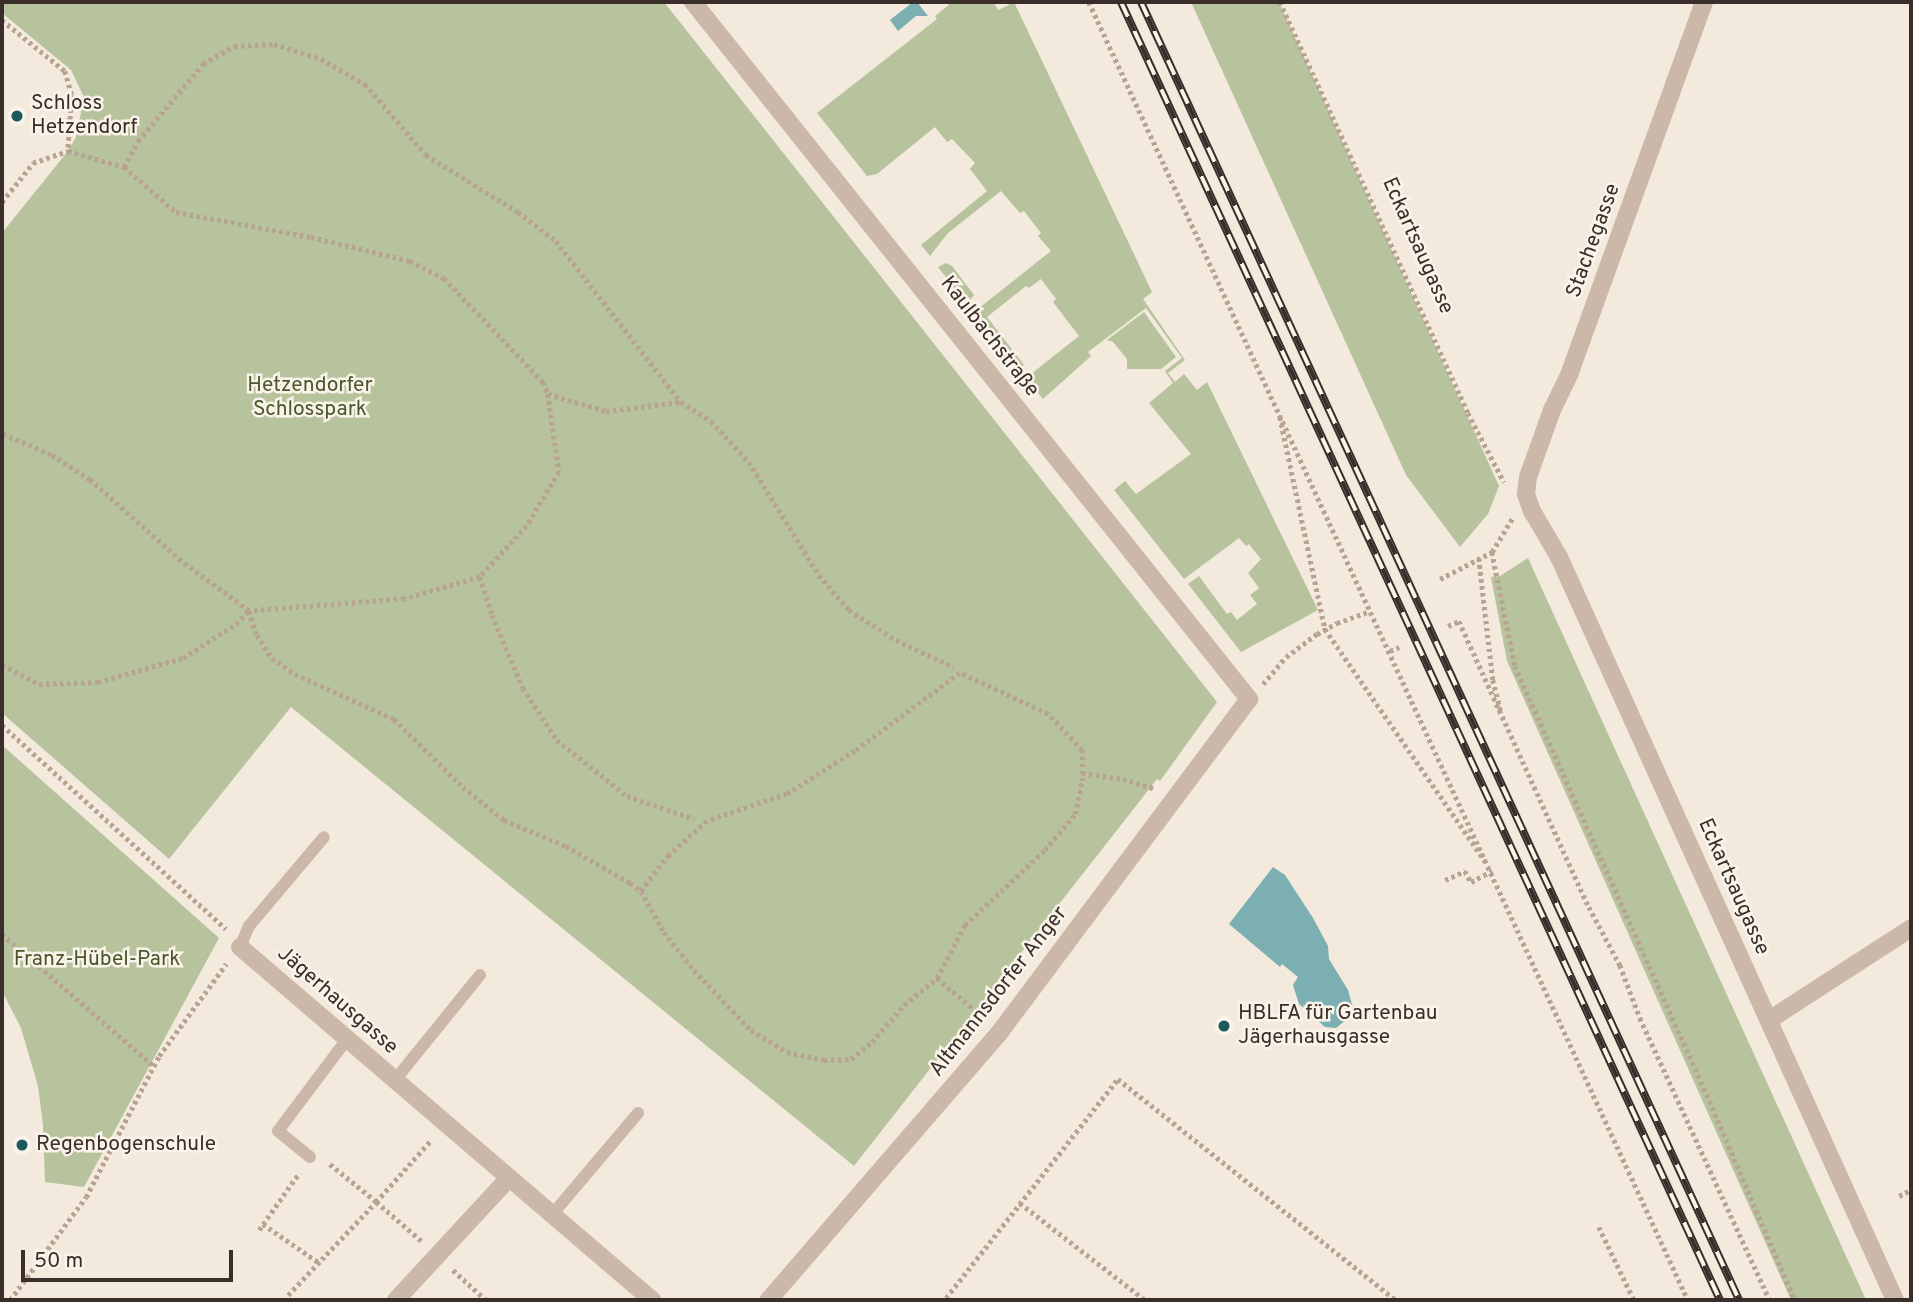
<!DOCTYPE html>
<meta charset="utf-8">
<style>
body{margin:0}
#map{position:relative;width:1913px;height:1302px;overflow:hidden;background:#f3e9dd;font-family:Overpass,sans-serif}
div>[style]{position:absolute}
.green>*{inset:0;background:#b6c39c}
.water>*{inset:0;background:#7bafb1}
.path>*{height:4.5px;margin-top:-2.25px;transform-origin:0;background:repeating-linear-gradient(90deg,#b8a292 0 3.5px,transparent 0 7px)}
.lane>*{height:12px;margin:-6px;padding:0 6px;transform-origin:6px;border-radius:6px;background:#ccb8a8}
.street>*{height:18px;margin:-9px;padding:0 9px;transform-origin:9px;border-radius:9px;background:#ccb8a8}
.rail>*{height:8px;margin-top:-4px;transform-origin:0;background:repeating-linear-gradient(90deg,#faf3ea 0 16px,#392e29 0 32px);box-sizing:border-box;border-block:2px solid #392e29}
.dots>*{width:19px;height:19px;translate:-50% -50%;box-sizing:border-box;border:4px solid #faf3ea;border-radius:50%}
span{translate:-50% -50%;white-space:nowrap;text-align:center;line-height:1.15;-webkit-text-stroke:5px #faf3ea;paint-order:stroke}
.poi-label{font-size:21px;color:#392e29}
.left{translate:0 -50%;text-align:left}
.street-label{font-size:21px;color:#392e29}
.park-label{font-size:21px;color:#48582b}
.frame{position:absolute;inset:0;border:4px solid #392e29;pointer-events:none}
.scale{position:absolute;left:21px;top:1250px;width:212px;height:32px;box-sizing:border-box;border:4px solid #392e29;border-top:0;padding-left:9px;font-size:21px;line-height:24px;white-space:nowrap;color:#392e29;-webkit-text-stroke:5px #faf3ea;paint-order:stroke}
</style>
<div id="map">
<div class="green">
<i style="clip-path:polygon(2px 2px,664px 2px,1217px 702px,1160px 781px,1157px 779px,854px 1166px,291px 707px,169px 859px,2px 713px,2px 233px,68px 151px,76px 137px,84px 97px,71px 70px,2px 13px)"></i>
<i style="clip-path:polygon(946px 2px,994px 2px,998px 10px,1009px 5px,1008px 2px,1014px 2px,1152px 292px,1143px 299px,1185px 360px,1168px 373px,1175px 382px,1184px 374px,1197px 390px,1207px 382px,1318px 610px,1241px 652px,1188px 584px,1199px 576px,1227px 614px,1231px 612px,1237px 620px,1257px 604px,1250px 595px,1259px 588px,1248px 573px,1261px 559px,1249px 544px,1246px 546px,1239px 538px,1184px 579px,1114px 490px,1125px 481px,1136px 494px,1191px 454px,1149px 403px,1173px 383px,1165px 371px,1182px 358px,1146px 308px,1088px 352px,1091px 356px,1043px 399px,1026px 378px,1079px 336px,1053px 302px,1056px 299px,1041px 279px,1029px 288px,1026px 286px,987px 317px,1024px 365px,1019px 370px,974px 312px,1051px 251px,1038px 236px,1041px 233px,1024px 211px,1020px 213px,1001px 191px,948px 233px,930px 256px,921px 245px,987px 191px,970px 169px,975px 163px,952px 139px,947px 142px,935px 127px,877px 174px,867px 176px,817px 113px,937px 19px,935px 16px,949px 5px)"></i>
<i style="clip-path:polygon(1191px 2px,1279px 2px,1499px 486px,1488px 514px,1460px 547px,1406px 475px)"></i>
<i style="clip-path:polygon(946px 263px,952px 266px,974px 295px,967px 304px,938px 267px)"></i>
<i style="clip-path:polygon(1144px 312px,1176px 357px,1161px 369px,1127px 369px,1127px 359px,1113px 342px,1107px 340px)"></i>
<i style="clip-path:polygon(1528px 558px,1532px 567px,1866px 1300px,1791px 1300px,1507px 661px,1491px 577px,1500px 576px)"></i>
<i style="clip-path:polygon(2px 745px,219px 938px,84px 1187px,45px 1182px,43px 1125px,38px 1086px,21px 1028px,2px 991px)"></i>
</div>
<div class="water">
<i style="clip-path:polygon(913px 2px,917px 2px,928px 16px,916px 16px,898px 31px,890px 20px)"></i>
<i style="clip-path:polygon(1273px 867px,1285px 875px,1313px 918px,1328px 946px,1329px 959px,1348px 990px,1353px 1008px,1351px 1016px,1336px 1028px,1325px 1027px,1299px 1004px,1293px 985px,1298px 977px,1282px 964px,1280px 967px,1229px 924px)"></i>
</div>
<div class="path">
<i style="left:1089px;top:2px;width:1430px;rotate:65.23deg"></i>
<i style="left:1280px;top:2px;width:452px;rotate:65.4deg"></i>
<i style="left:1468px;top:413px;width:78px;rotate:62.4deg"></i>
<i style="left:2px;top:20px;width:81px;rotate:39deg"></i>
<i style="left:65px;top:71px;width:25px;rotate:74deg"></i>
<i style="left:72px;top:95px;width:56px;rotate:94.1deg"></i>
<i style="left:124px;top:167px;width:30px;rotate:-62deg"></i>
<i style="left:138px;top:141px;width:101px;rotate:-49.8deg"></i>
<i style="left:203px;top:64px;width:36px;rotate:-30deg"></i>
<i style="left:234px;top:46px;width:40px;rotate:-2.9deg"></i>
<i style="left:274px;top:44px;width:49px;rotate:17.7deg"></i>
<i style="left:321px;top:59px;width:51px;rotate:29.6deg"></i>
<i style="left:365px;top:84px;width:94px;rotate:49.3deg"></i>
<i style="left:426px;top:155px;width:108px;rotate:31.8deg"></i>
<i style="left:518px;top:212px;width:48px;rotate:37.3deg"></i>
<i style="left:556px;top:241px;width:204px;rotate:52.2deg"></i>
<i style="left:2px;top:202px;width:50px;rotate:-51.5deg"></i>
<i style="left:33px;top:163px;width:37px;rotate:-19deg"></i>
<i style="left:68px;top:151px;width:58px;rotate:15.9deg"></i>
<i style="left:124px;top:167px;width:69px;rotate:40.9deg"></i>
<i style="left:176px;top:212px;width:137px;rotate:10.5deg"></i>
<i style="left:311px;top:237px;width:102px;rotate:13.6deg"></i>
<i style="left:410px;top:261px;width:38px;rotate:27deg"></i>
<i style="left:444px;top:278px;width:144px;rotate:46.4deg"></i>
<i style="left:543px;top:382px;width:13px;rotate:67deg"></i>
<i style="left:548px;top:394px;width:79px;rotate:82deg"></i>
<i style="left:559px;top:472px;width:63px;rotate:120.7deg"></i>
<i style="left:527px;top:526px;width:69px;rotate:132.7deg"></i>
<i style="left:480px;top:577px;width:79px;rotate:163.9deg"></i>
<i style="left:404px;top:599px;width:155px;rotate:175.6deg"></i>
<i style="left:249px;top:611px;width:84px;rotate:-143.7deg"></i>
<i style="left:181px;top:561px;width:122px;rotate:-138.3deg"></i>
<i style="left:90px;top:480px;width:46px;rotate:-147.3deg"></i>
<i style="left:51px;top:455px;width:53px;rotate:-156.8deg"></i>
<i style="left:548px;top:394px;width:60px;rotate:16.3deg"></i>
<i style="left:606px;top:411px;width:76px;rotate:-6.8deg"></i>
<i style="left:681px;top:402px;width:36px;rotate:32deg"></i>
<i style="left:711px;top:421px;width:56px;rotate:47.2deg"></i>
<i style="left:749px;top:462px;width:133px;rotate:58.2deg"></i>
<i style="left:819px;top:575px;width:46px;rotate:49.4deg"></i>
<i style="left:849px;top:610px;width:56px;rotate:32.6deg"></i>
<i style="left:896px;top:640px;width:64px;rotate:25deg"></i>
<i style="left:1280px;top:417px;width:217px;rotate:78deg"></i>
<i style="left:1325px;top:629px;width:282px;rotate:55.4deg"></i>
<i style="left:1492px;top:552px;width:116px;rotate:78.6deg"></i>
<i style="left:1515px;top:666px;width:462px;rotate:65.9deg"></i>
<i style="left:1704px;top:1088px;width:231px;rotate:66.8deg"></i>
<i style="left:1479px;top:558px;width:123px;rotate:83.5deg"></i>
<i style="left:1493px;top:680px;width:34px;rotate:76deg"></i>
<i style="left:480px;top:577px;width:40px;rotate:72deg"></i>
<i style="left:492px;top:615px;width:79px;rotate:67deg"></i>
<i style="left:523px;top:688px;width:62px;rotate:56.8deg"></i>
<i style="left:557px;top:740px;width:90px;rotate:38.7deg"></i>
<i style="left:627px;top:796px;width:71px;rotate:18.9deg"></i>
<i style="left:1440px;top:579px;width:59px;rotate:-27.4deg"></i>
<i style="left:1492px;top:552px;width:39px;rotate:-59deg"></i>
<i style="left:249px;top:611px;width:25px;rotate:72deg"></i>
<i style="left:257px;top:635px;width:27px;rotate:57deg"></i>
<i style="left:272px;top:658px;width:28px;rotate:35deg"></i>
<i style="left:295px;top:674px;width:109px;rotate:24.4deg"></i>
<i style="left:394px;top:719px;width:97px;rotate:44.6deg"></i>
<i style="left:463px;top:787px;width:53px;rotate:38.8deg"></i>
<i style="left:504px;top:820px;width:67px;rotate:22.8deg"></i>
<i style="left:566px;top:846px;width:74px;rotate:30deg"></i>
<i style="left:630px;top:883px;width:14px;rotate:36deg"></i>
<i style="left:641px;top:891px;width:47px;rotate:60.7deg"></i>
<i style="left:664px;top:932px;width:48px;rotate:51.7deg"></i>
<i style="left:694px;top:970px;width:83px;rotate:46.5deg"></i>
<i style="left:751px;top:1030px;width:42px;rotate:31.4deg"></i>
<i style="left:787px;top:1052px;width:38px;rotate:12deg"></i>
<i style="left:824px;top:1060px;width:27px;rotate:-2deg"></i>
<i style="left:851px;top:1059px;width:27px;rotate:-39deg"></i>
<i style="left:872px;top:1042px;width:49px;rotate:-49.1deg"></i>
<i style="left:904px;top:1005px;width:43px;rotate:-39.3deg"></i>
<i style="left:937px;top:978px;width:60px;rotate:-62.2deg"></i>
<i style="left:965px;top:925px;width:110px;rotate:-43.2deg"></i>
<i style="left:1045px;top:850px;width:47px;rotate:-50.2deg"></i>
<i style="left:1075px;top:814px;width:34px;rotate:-78deg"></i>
<i style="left:1082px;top:781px;width:31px;rotate:-90deg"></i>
<i style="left:1082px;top:750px;width:50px;rotate:-133.4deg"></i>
<i style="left:1048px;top:714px;width:97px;rotate:-155deg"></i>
<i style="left:960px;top:673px;width:131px;rotate:143.4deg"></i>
<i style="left:855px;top:751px;width:80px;rotate:147.7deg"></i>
<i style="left:787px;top:794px;width:84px;rotate:161.4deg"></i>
<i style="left:707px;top:821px;width:51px;rotate:138.2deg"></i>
<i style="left:669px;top:855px;width:46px;rotate:127.9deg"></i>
<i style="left:1448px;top:626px;width:12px;rotate:-24deg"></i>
<i style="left:1459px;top:621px;width:314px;rotate:65.6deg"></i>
<i style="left:1589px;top:907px;width:66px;rotate:61.9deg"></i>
<i style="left:1620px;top:965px;width:57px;rotate:69.3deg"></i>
<i style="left:1640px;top:1018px;width:311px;rotate:65.3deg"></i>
<i style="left:1390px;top:651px;width:10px;rotate:-24deg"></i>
<i style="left:2px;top:665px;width:42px;rotate:27.2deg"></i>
<i style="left:39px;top:684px;width:59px;rotate:-1.9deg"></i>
<i style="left:98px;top:682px;width:88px;rotate:-15.8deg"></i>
<i style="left:183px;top:658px;width:63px;rotate:-32.7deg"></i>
<i style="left:236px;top:624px;width:18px;rotate:-47deg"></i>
<i style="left:1263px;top:684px;width:35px;rotate:-50deg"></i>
<i style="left:1286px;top:657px;width:39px;rotate:-37deg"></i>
<i style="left:1317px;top:634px;width:23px;rotate:-29deg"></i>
<i style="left:1337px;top:623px;width:32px;rotate:-20deg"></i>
<i style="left:2px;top:725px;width:303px;rotate:42.3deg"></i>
<i style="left:1082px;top:773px;width:41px;rotate:8.3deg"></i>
<i style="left:1123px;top:779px;width:34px;rotate:17deg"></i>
<i style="left:1445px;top:880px;width:22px;rotate:-24deg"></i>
<i style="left:1465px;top:871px;width:13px;rotate:61deg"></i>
<i style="left:1471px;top:882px;width:24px;rotate:-28deg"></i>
<i style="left:2px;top:934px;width:201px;rotate:41deg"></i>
<i style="left:937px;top:978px;width:62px;rotate:40.4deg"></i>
<i style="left:1899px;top:1196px;width:13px;rotate:-27deg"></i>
<i style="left:1020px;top:1203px;width:158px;rotate:37.8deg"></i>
<i style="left:263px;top:1224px;width:67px;rotate:34.6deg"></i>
<i style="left:1599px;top:1227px;width:81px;rotate:64.4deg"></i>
<i style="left:259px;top:1230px;width:70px;rotate:-54.9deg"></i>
<i style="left:421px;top:1241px;width:60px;rotate:-139.1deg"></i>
<i style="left:376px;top:1202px;width:83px;rotate:-48.4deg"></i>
<i style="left:453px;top:1270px;width:45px;rotate:42.3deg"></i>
<i style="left:288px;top:1295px;width:128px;rotate:-46.6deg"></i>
<i style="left:376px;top:1202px;width:62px;rotate:-140.9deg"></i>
<i style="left:10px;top:1300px;width:128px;rotate:-53.6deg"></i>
<i style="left:86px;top:1197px;width:159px;rotate:-62.6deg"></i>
<i style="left:159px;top:1056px;width:114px;rotate:-53.9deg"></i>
<i style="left:949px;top:1300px;width:4px;rotate:-146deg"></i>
<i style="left:946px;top:1298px;width:278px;rotate:-51.9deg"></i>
<i style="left:1118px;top:1079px;width:355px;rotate:38.5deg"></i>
</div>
<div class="lane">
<i style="left:240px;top:947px;width:23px;rotate:-67deg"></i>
<i style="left:249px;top:926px;width:116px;rotate:-49.9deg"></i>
<i style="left:395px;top:1080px;width:135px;rotate:-51deg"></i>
<i style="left:310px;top:1157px;width:41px;rotate:-140.9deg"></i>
<i style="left:278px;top:1131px;width:115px;rotate:-53.1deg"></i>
<i style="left:551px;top:1216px;width:135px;rotate:-49.8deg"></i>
</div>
<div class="street">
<i style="left:693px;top:2px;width:892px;rotate:51.42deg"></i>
<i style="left:1249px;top:699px;width:416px;rotate:126.8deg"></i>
<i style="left:1000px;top:1032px;width:354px;rotate:130.8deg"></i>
<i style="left:1704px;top:2px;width:394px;rotate:109.9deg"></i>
<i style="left:1570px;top:373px;width:41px;rotate:115.9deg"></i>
<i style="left:1552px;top:410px;width:71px;rotate:109.7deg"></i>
<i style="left:1528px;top:477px;width:17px;rotate:97deg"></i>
<i style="left:1526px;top:494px;width:18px;rotate:71deg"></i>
<i style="left:1532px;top:511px;width:53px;rotate:59.6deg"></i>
<i style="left:1559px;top:557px;width:815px;rotate:65.67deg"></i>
<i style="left:240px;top:947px;width:543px;rotate:40.59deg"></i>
<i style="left:1769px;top:1020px;width:169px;rotate:-32.9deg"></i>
<i style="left:396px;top:1300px;width:166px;rotate:-47.2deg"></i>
</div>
<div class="rail">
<i style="left:1121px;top:2px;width:1430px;rotate:65.23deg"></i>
<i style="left:1141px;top:2px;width:1429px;rotate:65.26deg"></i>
</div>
<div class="dots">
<i style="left:17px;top:116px;background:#1c585c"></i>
<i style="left:1224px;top:1026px;background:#1c585c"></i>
<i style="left:22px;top:1145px;background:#1c585c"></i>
</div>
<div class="poi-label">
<span class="left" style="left:31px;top:116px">Schloss<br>Hetzendorf</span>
<span class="left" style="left:1238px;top:1026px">HBLFA für Gartenbau<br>Jägerhausgasse</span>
<span class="left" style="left:36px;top:1145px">Regenbogenschule</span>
</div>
<div class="street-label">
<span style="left:1594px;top:241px;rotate:-70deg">Stachegasse</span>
<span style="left:1417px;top:246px;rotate:66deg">Eckartsaugasse</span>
<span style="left:989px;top:337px;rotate:52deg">Kaulbachstraße</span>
<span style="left:1733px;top:887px;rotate:66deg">Eckartsaugasse</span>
<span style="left:999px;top:992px;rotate:-52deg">Altmannsdorfer Anger</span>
<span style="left:337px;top:1001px;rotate:41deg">Jägerhausgasse</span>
</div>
<div class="park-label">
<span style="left:310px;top:398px">Hetzendorfer<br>Schlosspark</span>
<span style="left:97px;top:960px">Franz-Hübel-Park</span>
</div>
<div class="frame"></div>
<div class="scale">50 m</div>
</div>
